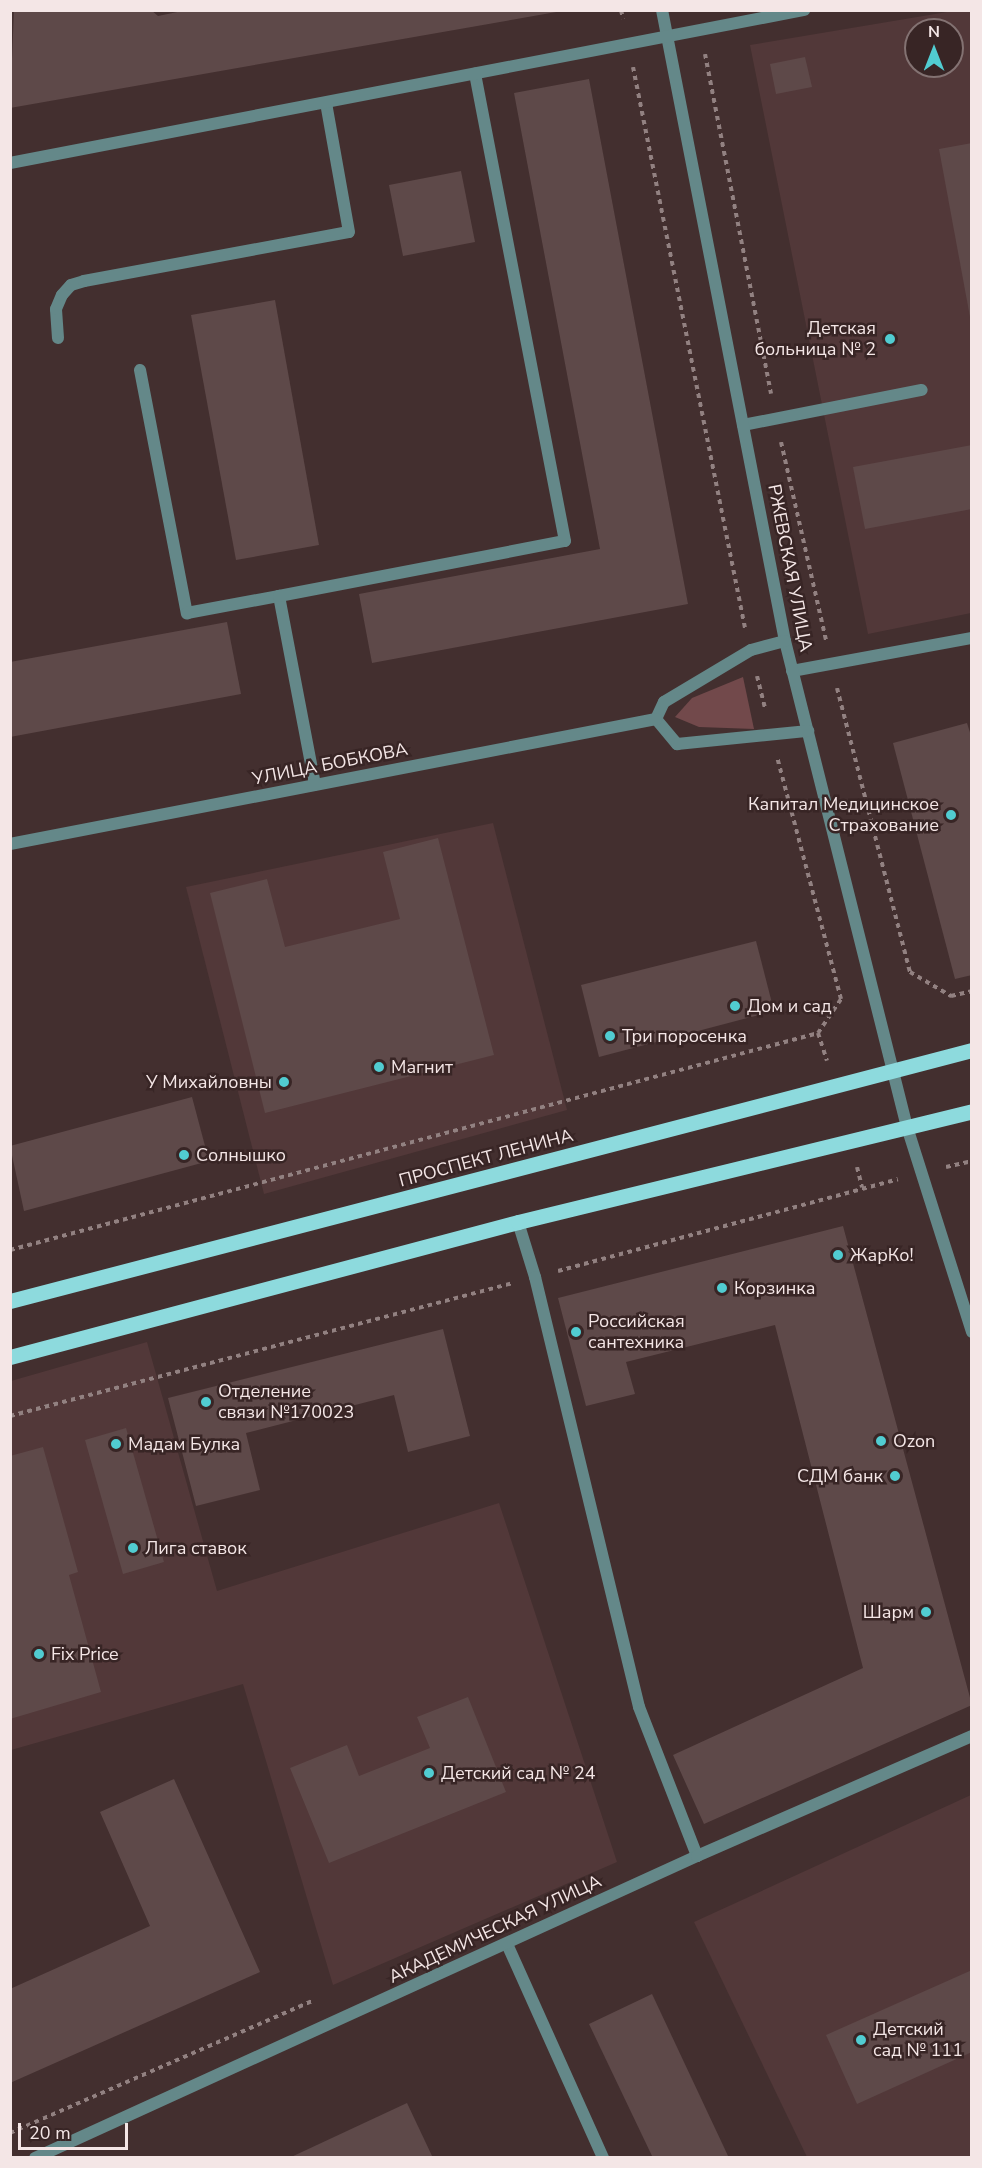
<!DOCTYPE html>
<html>
<head>
<meta charset="utf-8">
<style>
  body { margin:0 }
  #map { position:relative; width:982px; height:2168px; overflow:hidden; background:#432f2f; font-family:"Nunito Sans",sans-serif }
  div>[style] { position:absolute }
  .built>* { inset:0; background:#523839 }
  .green>* { inset:0; background:#72494b }
  .building>* { inset:0; background:#5e4949 }
  .path>* { height:4px; margin-top:-2px; transform-origin:0; background:repeating-linear-gradient(90deg,#928181 0 4.5px,transparent 0 9px) }
  .lane>* { height:12px; margin:-6px; padding:0 6px; transform-origin:6px; border-radius:6px; background:#648889 }
  .street>* { height:12px; margin:-6px; padding:0 6px; transform-origin:6px; border-radius:6px; background:#648889 }
  .primary>* { height:15px; margin:-7.5px; padding:0 7.5px; transform-origin:7.5px; border-radius:7.5px; background:#8ddadd }
  .dots>* { width:16px; height:16px; translate:-50% -50%; box-sizing:border-box; border:3px solid #382525; border-radius:50% }
  span { translate:-50% -50%; white-space:nowrap; text-align:center; line-height:1.15; -webkit-text-stroke:5px #382525; paint-order:stroke }
  .poi-label { font-size:18px; color:#f4e6e6 }
  .right { translate:-100% -50%; text-align:right }
  .left { translate:0 -50%; text-align:left }
  .street-label { font-size:18px; color:#f4e6e6 }
  .frame { position:absolute; inset:0; border:12px solid #f4e6e6; pointer-events:none }
  .north { position:absolute; left:904px; top:18px; width:60px; height:60px; box-sizing:border-box; background:#382525; border:2px solid #837272; border-radius:50%; rotate:0deg; font-size:16px; font-weight:700; line-height:24px; text-align:center; color:#f4e6e6 }
  .north::after { content:''; display:block; margin:auto; width:21px; height:27px; background:#51ccd1; clip-path:polygon(50% 0,100% 100%,50% 72%,0 100%) }
  .scale { position:absolute; left:18px; top:2123px; width:110px; height:27px; box-sizing:border-box; border:3px solid #f4e6e6; border-top:0; padding-left:8px; font-size:18px; line-height:21px; white-space:nowrap; color:#f4e6e6; -webkit-text-stroke:4px #382525; paint-order:stroke }
</style>
</head>
<body>
<div id="map">
  <div class="built">
    <i style="clip-path:polygon(evenodd,953px 11px,971px 11px,971px 613px,868px 634px,750px 45px,953px 11px,916px 30px,952px 30px,952px 66px,916px 66px,916px 30px)"></i>
    <i style="clip-path:polygon(493px 823px,567px 1110px,264px 1194px,186px 887px)"></i>
    <i style="clip-path:polygon(147px 1342px,217px 1591px,499px 1503px,617px 1862px,333px 1985px,243px 1684px,11px 1750px,11px 1381px)"></i>
    <i style="clip-path:polygon(971px 1795px,971px 2157px,807px 2157px,694px 1922px)"></i>
  </div>
  <div class="green">
    <i style="clip-path:polygon(743px 677px,754px 729px,699px 727px,675px 717px,692px 698px)"></i>
  </div>
  <div class="building">
    <i style="clip-path:polygon(14px 10px,151px 10px,158px 16px,187px 10px,562px 11px,10px 108px)"></i>
    <i style="clip-path:polygon(805px 57px,812px 87px,776px 94px,770px 64px)"></i>
    <i style="clip-path:polygon(589px 79px,688px 604px,372px 663px,359px 594px,600px 549px,514px 93px)"></i>
    <i style="clip-path:polygon(972px 143px,972px 317px,970px 317px,939px 149px)"></i>
    <i style="clip-path:polygon(461px 171px,475px 242px,403px 256px,389px 185px)"></i>
    <i style="clip-path:polygon(275px 300px,319px 545px,236px 560px,191px 315px)"></i>
    <i style="clip-path:polygon(972px 445px,972px 509px,865px 529px,853px 467px)"></i>
    <i style="clip-path:polygon(227px 622px,241px 694px,10px 737px,10px 662px)"></i>
    <i style="clip-path:polygon(967px 723px,972px 739px,972px 975px,955px 979px,893px 743px)"></i>
    <i style="clip-path:polygon(438px 838px,494px 1055px,265px 1113px,210px 893px,267px 879px,285px 947px,400px 919px,383px 852px)"></i>
    <i style="clip-path:polygon(756px 941px,774px 1011px,599px 1057px,581px 985px)"></i>
    <i style="clip-path:polygon(192px 1097px,209px 1161px,24px 1211px,10px 1146px)"></i>
    <i style="clip-path:polygon(843px 1226px,972px 1705px,704px 1824px,673px 1755px,863px 1668px,775px 1325px,626px 1362px,635px 1394px,586px 1406px,558px 1298px)"></i>
    <i style="clip-path:polygon(443px 1329px,470px 1436px,408px 1452px,394px 1395px,246px 1433px,260px 1490px,196px 1506px,168px 1398px)"></i>
    <i style="clip-path:polygon(126px 1428px,164px 1562px,123px 1574px,85px 1440px)"></i>
    <i style="clip-path:polygon(43px 1447px,78px 1572px,69px 1575px,101px 1692px,10px 1719px,10px 1456px)"></i>
    <i style="clip-path:polygon(468px 1697px,506px 1792px,329px 1863px,290px 1768px,347px 1745px,359px 1776px,430px 1748px,417px 1717px)"></i>
    <i style="clip-path:polygon(174px 1779px,260px 1972px,10px 2083px,10px 1989px,150px 1926px,100px 1812px)"></i>
    <i style="clip-path:polygon(972px 1970px,972px 2052px,857px 2104px,826px 2035px)"></i>
    <i style="clip-path:polygon(652px 1994px,729px 2158px,653px 2158px,589px 2024px)"></i>
    <i style="clip-path:polygon(407px 2103px,433px 2158px,289px 2158px)"></i>
  </div>
  <div class="path">
    <i style="left:621px;top:10px;width:9px;rotate:77deg"></i>
    <i style="left:705px;top:54px;width:346px;rotate:79deg"></i>
    <i style="left:633px;top:67px;width:572px;rotate:78.71deg"></i>
    <i style="left:781px;top:442px;width:203px;rotate:77.2deg"></i>
    <i style="left:757px;top:676px;width:34px;rotate:76deg"></i>
    <i style="left:837px;top:688px;width:293px;rotate:75.6deg"></i>
    <i style="left:910px;top:972px;width:48px;rotate:30.3deg"></i>
    <i style="left:951px;top:996px;width:22px;rotate:-13deg"></i>
    <i style="left:818px;top:1033px;width:29px;rotate:72deg"></i>
    <i style="left:857px;top:1167px;width:21px;rotate:76deg"></i>
    <i style="left:946px;top:1167px;width:27px;rotate:-13deg"></i>
    <i style="left:10px;top:1250px;width:837px;rotate:-15.03deg"></i>
    <i style="left:818px;top:1033px;width:41px;rotate:-55.9deg"></i>
    <i style="left:841px;top:999px;width:250px;rotate:-104.8deg"></i>
    <i style="left:558px;top:1271px;width:352px;rotate:-15.1deg"></i>
    <i style="left:10px;top:1416px;width:520px;rotate:-14.81deg"></i>
    <i style="left:10px;top:2133px;width:330px;rotate:-23.6deg"></i>
  </div>
  <div class="lane">
    <i style="left:58px;top:338px;width:29px;rotate:-94deg"></i>
    <i style="left:56px;top:309px;width:15px;rotate:-67deg"></i>
    <i style="left:62px;top:295px;width:13px;rotate:-48deg"></i>
    <i style="left:71px;top:285px;width:14px;rotate:-17deg"></i>
    <i style="left:84px;top:281px;width:269px;rotate:-10.5deg"></i>
    <i style="left:349px;top:232px;width:131px;rotate:-100.1deg"></i>
    <i style="left:140px;top:370px;width:248px;rotate:79.1deg"></i>
    <i style="left:187px;top:613px;width:94px;rotate:-10.5deg"></i>
    <i style="left:279px;top:596px;width:192px;rotate:79.2deg"></i>
    <i style="left:743px;top:425px;width:182px;rotate:-11.1deg"></i>
    <i style="left:279px;top:596px;width:291px;rotate:-10.9deg"></i>
    <i style="left:565px;top:541px;width:476px;rotate:-100.9deg"></i>
    <i style="left:792px;top:671px;width:183px;rotate:-10.4deg"></i>
    <i style="left:518px;top:1222px;width:58px;rotate:72.8deg"></i>
    <i style="left:535px;top:1277px;width:442px;rotate:76.4deg"></i>
    <i style="left:639px;top:1707px;width:160px;rotate:68.7deg"></i>
    <i style="left:507px;top:1944px;width:235px;rotate:65.8deg"></i>
  </div>
  <div class="street">
    <i style="left:662px;top:10px;width:643px;rotate:78.97deg"></i>
    <i style="left:785px;top:641px;width:501px;rotate:75.91deg"></i>
    <i style="left:907px;top:1127px;width:215px;rotate:72.4deg"></i>
    <i style="left:10px;top:163px;width:809px;rotate:-10.91deg"></i>
    <i style="left:656px;top:719px;width:33px;rotate:50deg"></i>
    <i style="left:677px;top:744px;width:132px;rotate:-5.7deg"></i>
    <i style="left:656px;top:719px;width:19px;rotate:-65deg"></i>
    <i style="left:664px;top:702px;width:101px;rotate:-30.9deg"></i>
    <i style="left:751px;top:650px;width:35px;rotate:-15deg"></i>
    <i style="left:10px;top:844px;width:658px;rotate:-10.95deg"></i>
    <i style="left:35px;top:2158px;width:728px;rotate:-24.52deg"></i>
    <i style="left:697px;top:1856px;width:300px;rotate:-23.6deg"></i>
  </div>
  <div class="primary">
    <i style="left:10px;top:1301px;width:994px;rotate:-14.62deg"></i>
    <i style="left:10px;top:1357px;width:526px;rotate:-14.88deg"></i>
    <i style="left:518px;top:1222px;width:467px;rotate:-13.7deg"></i>
  </div>
  <div class="dots">
    <i style="left:890px;top:339px;background:#51ccd1"></i>
    <i style="left:951px;top:815px;background:#51ccd1"></i>
    <i style="left:735px;top:1006px;background:#51ccd1"></i>
    <i style="left:610px;top:1036px;background:#51ccd1"></i>
    <i style="left:379px;top:1067px;background:#51ccd1"></i>
    <i style="left:284px;top:1082px;background:#51ccd1"></i>
    <i style="left:184px;top:1155px;background:#51ccd1"></i>
    <i style="left:838px;top:1255px;background:#51ccd1"></i>
    <i style="left:722px;top:1288px;background:#51ccd1"></i>
    <i style="left:576px;top:1332px;background:#51ccd1"></i>
    <i style="left:206px;top:1402px;background:#51ccd1"></i>
    <i style="left:881px;top:1441px;background:#51ccd1"></i>
    <i style="left:116px;top:1444px;background:#51ccd1"></i>
    <i style="left:895px;top:1476px;background:#51ccd1"></i>
    <i style="left:133px;top:1548px;background:#51ccd1"></i>
    <i style="left:926px;top:1612px;background:#51ccd1"></i>
    <i style="left:39px;top:1654px;background:#51ccd1"></i>
    <i style="left:429px;top:1773px;background:#51ccd1"></i>
    <i style="left:861px;top:2040px;background:#51ccd1"></i>
  </div>
  <div class="poi-label">
    <span class="right" style="left:876px;top:339px">Детская<br>больница № 2</span>
    <span class="right" style="left:939px;top:815px">Капитал Медицинское<br>Страхование</span>
    <span class="left" style="left:747px;top:1006px">Дом и сад</span>
    <span class="left" style="left:622px;top:1036px">Три поросенка</span>
    <span class="left" style="left:391px;top:1067px">Магнит</span>
    <span class="right" style="left:272px;top:1082px">У Михайловны</span>
    <span class="left" style="left:196px;top:1155px">Солнышко</span>
    <span class="left" style="left:850px;top:1255px">ЖарКо!</span>
    <span class="left" style="left:734px;top:1288px">Корзинка</span>
    <span class="left" style="left:588px;top:1332px">Российская<br>сантехника</span>
    <span class="left" style="left:218px;top:1402px">Отделение<br>связи №170023</span>
    <span class="left" style="left:893px;top:1441px">Ozon</span>
    <span class="left" style="left:128px;top:1444px">Мадам Булка</span>
    <span class="right" style="left:883px;top:1476px">СДМ банк</span>
    <span class="left" style="left:145px;top:1548px">Лига ставок</span>
    <span class="right" style="left:914px;top:1612px">Шарм</span>
    <span class="left" style="left:51px;top:1654px">Fix Price</span>
    <span class="left" style="left:441px;top:1773px">Детский сад № 24</span>
    <span class="left" style="left:873px;top:2040px">Детский<br>сад № 111</span>
  </div>
  <div class="street-label">
    <span style="left:790px;top:568px;rotate:79deg">РЖЕВСКАЯ УЛИЦА</span>
    <span style="left:330px;top:764px;rotate:-11deg">УЛИЦА БОБКОВА</span>
    <span style="left:486px;top:1158px;rotate:-15deg">ПРОСПЕКТ ЛЕНИНА</span>
    <span style="left:495px;top:1929px;rotate:-25deg">АКАДЕМИЧЕСКАЯ УЛИЦА</span>
  </div>
  <div class="frame"></div>
  <div class="north">N</div>
  <div class="scale">20 m</div>
</div>
</body>
</html>
